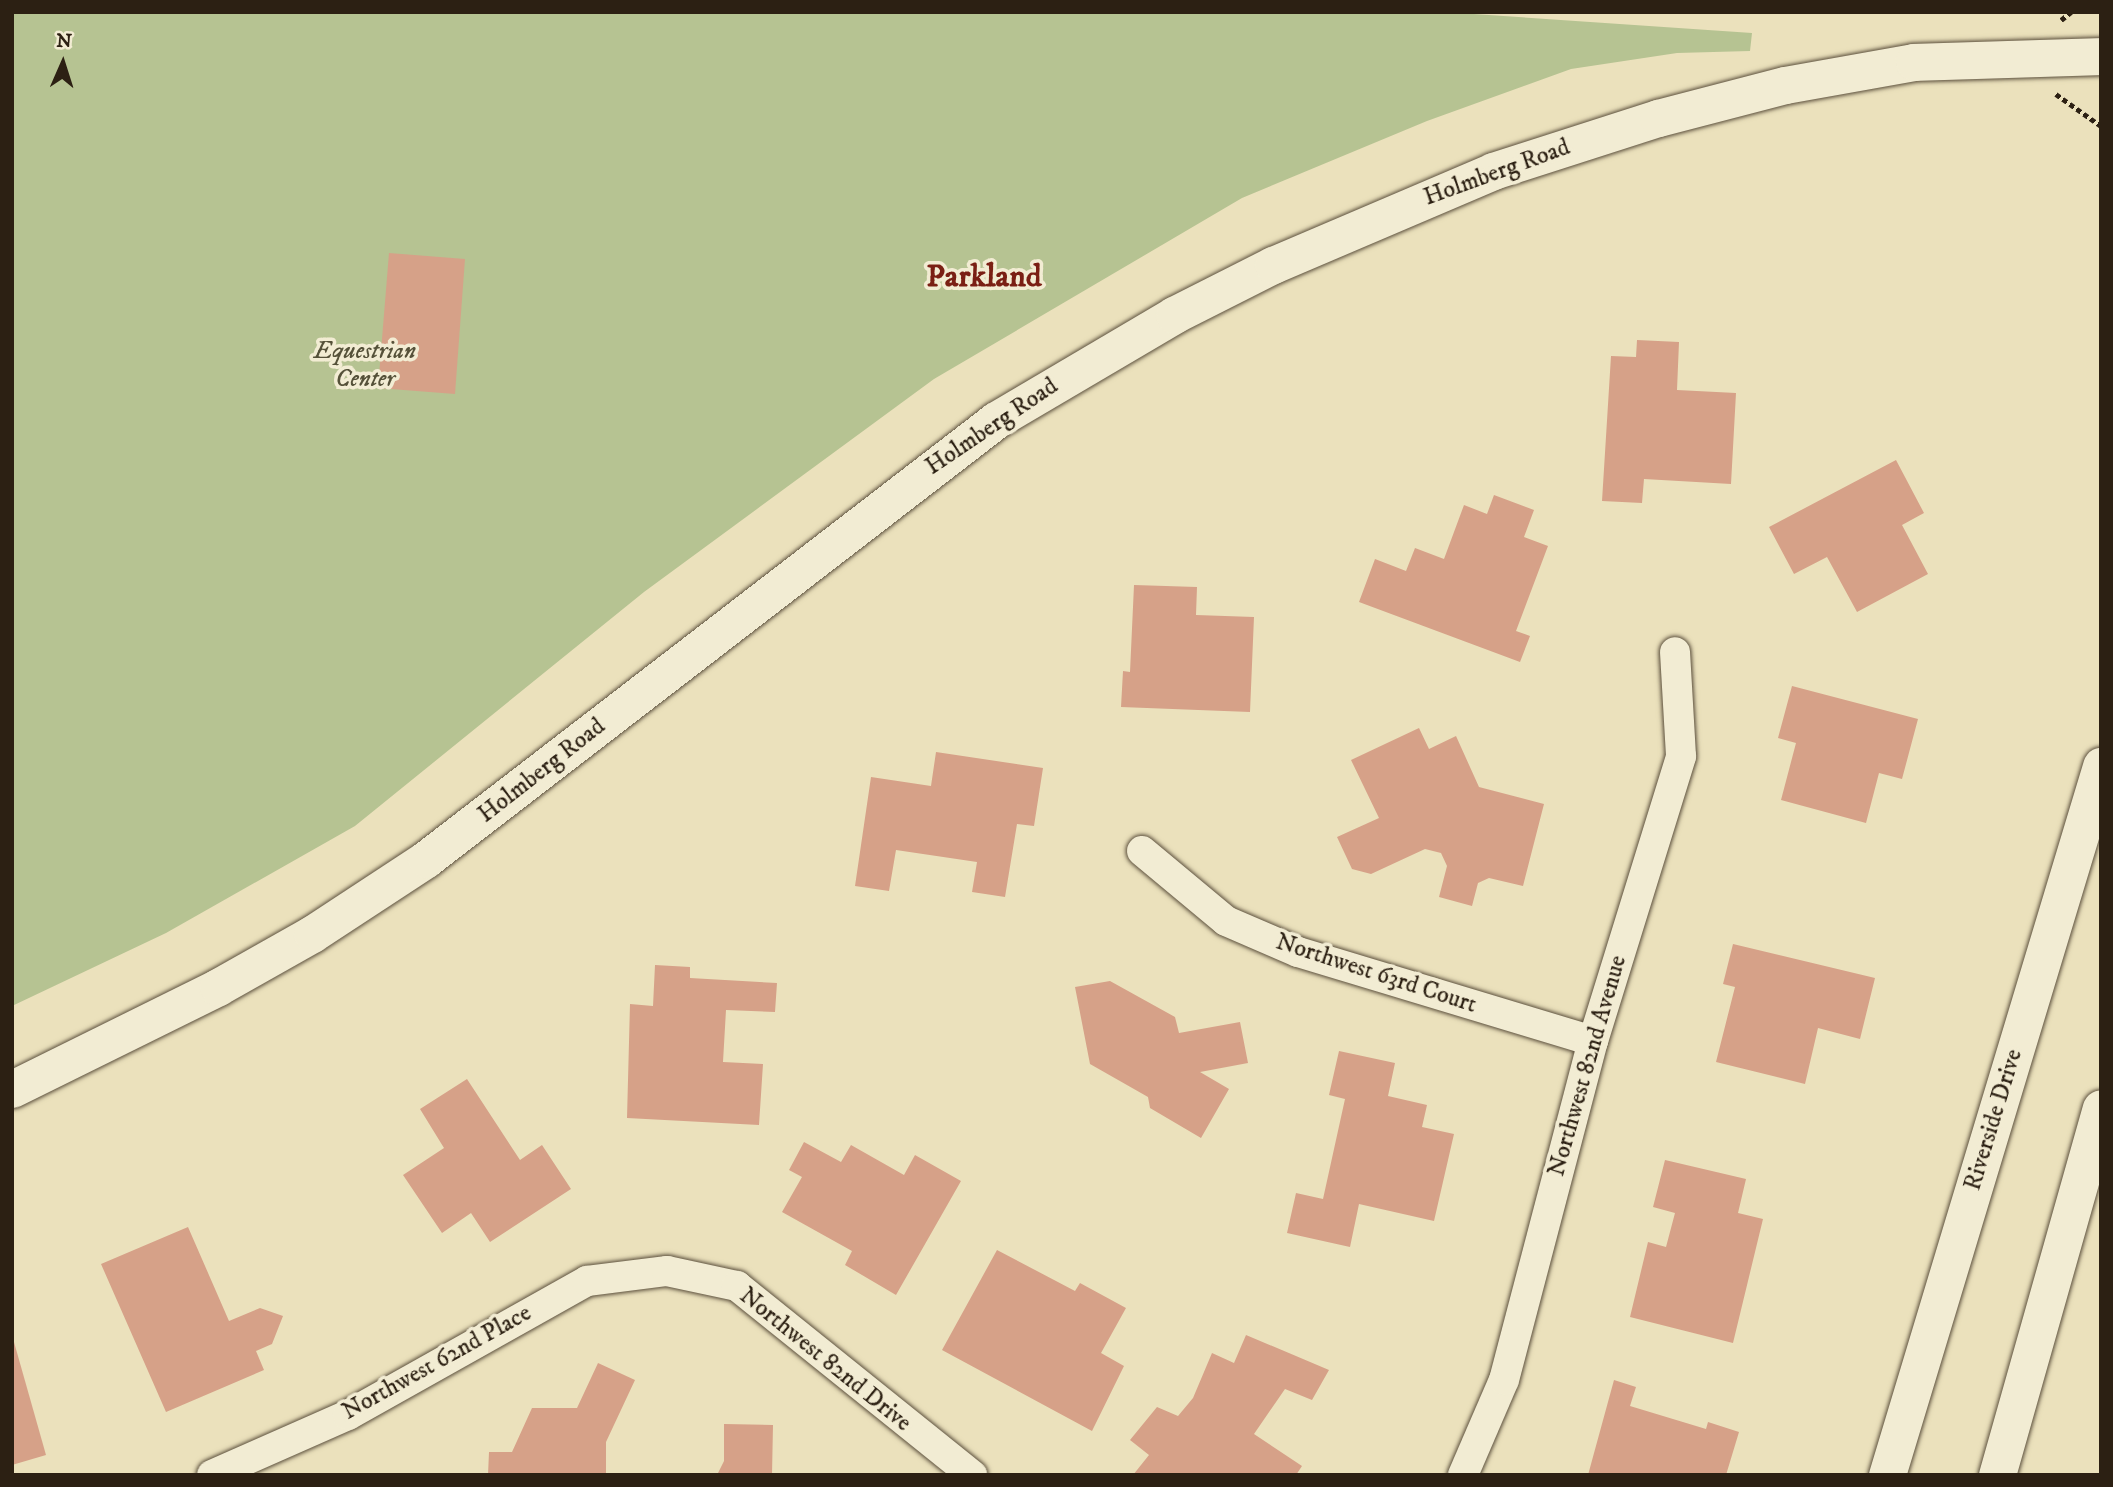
<!DOCTYPE html>
<html>
<head>
<meta charset="utf-8">
<style>
  body { margin:0 }
  #map { position:relative; width:2113px; height:1487px; overflow:hidden; background:#ebe1bc; font-family:"IM FELL DW Pica",serif }
  div>[style] { position:absolute }
  .green>* { inset:0; background:#b6c392 }
  .building>* { inset:0; background:#d6a188 }
  .path>* { height:4.5px; margin-top:-2.25px; transform-origin:0; background:repeating-linear-gradient(90deg,#2c2013 0 5px,transparent 0 8.5px) }
  .roads { filter:drop-shadow(0 0 2px #5c503d) drop-shadow(0 0 2px #5c503d) }
  .minor>* { height:30px; margin:-15px; padding:0 15px; transform-origin:15px; border-radius:15px; background:#f2ecd3 }
  .tertiary>* { height:37px; margin:-18.5px; padding:0 18.5px; transform-origin:18.5px; border-radius:18.5px; background:#f2ecd3 }
  span { translate:-50% -50%; white-space:nowrap; text-align:center; line-height:1.15; -webkit-text-stroke:7px #f2ecd3; paint-order:stroke }
  .street-label { font-size:24px; color:#2c2013 }
  .park-label { font-size:24px; color:#555139; font-style:italic }
  .district-label { font-size:32px; color:#7a1f14; font-weight:700 }
  .frame { position:absolute; inset:0; border:14px solid #2c2013; pointer-events:none }
  .north { position:absolute; left:28px; top:28px; width:70px; height:70px; -webkit-text-stroke:5px #f2ecd3; paint-order:stroke; rotate:3deg; font-size:19px; font-weight:700; line-height:28px; text-align:center; color:#2c2013 }
  .north::after { content:''; display:block; margin:auto; width:24px; height:32px; background:#2c2013; clip-path:polygon(50% 0,100% 100%,50% 72%,0 100%) }
</style>
</head>
<body>
<div id="map">
  <div class="green">
    <i style="clip-path:polygon(12px 12px,1444px 12px,1752px 33px,1750px 51px,1677px 53px,1571px 69px,1427px 121px,1242px 198px,934px 379px,644px 592px,355px 826px,166px 933px,12px 1006px)"></i>
  </div>
  <div class="building">
    <i style="clip-path:polygon(389px 253px,465px 259px,455px 394px,378px 388px)"></i>
    <i style="clip-path:polygon(1637px 340px,1679px 342px,1677px 390px,1736px 393px,1731px 484px,1644px 479px,1642px 503px,1602px 501px,1611px 356px,1636px 357px)"></i>
    <i style="clip-path:polygon(1896px 460px,1924px 513px,1902px 525px,1928px 574px,1857px 612px,1827px 557px,1794px 574px,1769px 527px)"></i>
    <i style="clip-path:polygon(1494px 495px,1534px 510px,1524px 537px,1548px 546px,1516px 631px,1530px 636px,1520px 662px,1359px 602px,1375px 559px,1406px 571px,1415px 548px,1444px 559px,1464px 505px,1487px 514px)"></i>
    <i style="clip-path:polygon(1134px 585px,1197px 587px,1196px 615px,1254px 617px,1250px 712px,1121px 707px,1123px 671px,1130px 672px)"></i>
    <i style="clip-path:polygon(1792px 686px,1918px 719px,1902px 779px,1879px 773px,1866px 823px,1781px 800px,1796px 743px,1778px 738px)"></i>
    <i style="clip-path:polygon(1419px 728px,1429px 749px,1456px 736px,1479px 787px,1544px 804px,1523px 886px,1489px 878px,1478px 883px,1472px 906px,1439px 897px,1447px 866px,1441px 853px,1425px 849px,1371px 874px,1352px 869px,1337px 837px,1379px 818px,1351px 760px)"></i>
    <i style="clip-path:polygon(936px 752px,1043px 768px,1034px 826px,1017px 824px,1005px 897px,972px 892px,977px 862px,896px 850px,889px 891px,855px 886px,871px 777px,931px 786px)"></i>
    <i style="clip-path:polygon(1733px 944px,1875px 978px,1860px 1039px,1818px 1028px,1805px 1084px,1716px 1062px,1735px 987px,1723px 984px)"></i>
    <i style="clip-path:polygon(655px 965px,690px 967px,690px 978px,777px 983px,775px 1012px,726px 1010px,723px 1062px,763px 1064px,759px 1125px,627px 1118px,630px 1004px,653px 1006px)"></i>
    <i style="clip-path:polygon(1110px 981px,1175px 1017px,1179px 1033px,1240px 1022px,1248px 1063px,1200px 1072px,1229px 1089px,1201px 1138px,1150px 1108px,1148px 1097px,1090px 1064px,1075px 987px)"></i>
    <i style="clip-path:polygon(1339px 1051px,1395px 1063px,1388px 1096px,1427px 1105px,1422px 1127px,1454px 1134px,1434px 1221px,1359px 1204px,1350px 1247px,1287px 1233px,1296px 1193px,1323px 1199px,1345px 1099px,1329px 1095px)"></i>
    <i style="clip-path:polygon(467px 1079px,520px 1160px,542px 1145px,571px 1189px,490px 1242px,471px 1213px,442px 1233px,403px 1175px,444px 1148px,420px 1109px)"></i>
    <i style="clip-path:polygon(804px 1142px,841px 1162px,851px 1145px,904px 1175px,915px 1155px,961px 1181px,896px 1295px,845px 1265px,852px 1251px,782px 1212px,802px 1177px,789px 1170px)"></i>
    <i style="clip-path:polygon(1665px 1160px,1746px 1179px,1738px 1213px,1763px 1219px,1733px 1343px,1630px 1317px,1648px 1242px,1666px 1247px,1675px 1213px,1653px 1207px)"></i>
    <i style="clip-path:polygon(188px 1227px,229px 1321px,260px 1308px,283px 1316px,272px 1344px,256px 1351px,264px 1370px,166px 1412px,101px 1264px)"></i>
    <i style="clip-path:polygon(997px 1250px,1075px 1291px,1080px 1283px,1126px 1308px,1101px 1353px,1124px 1366px,1092px 1431px,942px 1350px)"></i>
    <i style="clip-path:polygon(12px 1335px,46px 1455px,12px 1465px)"></i>
    <i style="clip-path:polygon(1246px 1335px,1329px 1370px,1312px 1400px,1285px 1389px,1254px 1434px,1302px 1466px,1296px 1475px,1133px 1475px,1149px 1455px,1130px 1440px,1157px 1407px,1178px 1416px,1193px 1398px,1212px 1353px,1234px 1363px)"></i>
    <i style="clip-path:polygon(598px 1363px,635px 1380px,606px 1442px,606px 1475px,488px 1475px,489px 1452px,512px 1452px,532px 1408px,577px 1408px)"></i>
    <i style="clip-path:polygon(1614px 1380px,1636px 1387px,1630px 1406px,1706px 1429px,1708px 1422px,1739px 1432px,1726px 1475px,1588px 1475px)"></i>
    <i style="clip-path:polygon(724px 1424px,773px 1425px,772px 1475px,717px 1475px,724px 1461px)"></i>
  </div>
  <div class="path">
    <i style="left:2061px;top:20px;width:13px;rotate:-39deg"></i>
    <i style="left:2056px;top:94px;width:55px;rotate:35.4deg"></i>
  </div>
  <div class="roads">
    <div class="minor">
      <i style="left:1142px;top:851px;width:109px;rotate:39.8deg"></i>
      <i style="left:1226px;top:921px;width:78px;rotate:23.3deg"></i>
      <i style="left:1298px;top:952px;width:308px;rotate:16.8deg"></i>
      <i style="left:212px;top:1475px;width:149px;rotate:-23.8deg"></i>
      <i style="left:348px;top:1415px;width:274px;rotate:-29.3deg"></i>
      <i style="left:587px;top:1281px;width:81px;rotate:-7.1deg"></i>
      <i style="left:667px;top:1271px;width:72px;rotate:12.1deg"></i>
      <i style="left:737px;top:1286px;width:302px;rotate:38.8deg"></i>
      <i style="left:1463px;top:1475px;width:103px;rotate:-66.7deg"></i>
      <i style="left:1504px;top:1380px;width:350px;rotate:-75.3deg"></i>
      <i style="left:1593px;top:1041px;width:298px;rotate:-72.8deg"></i>
      <i style="left:1681px;top:756px;width:104px;rotate:-93.3deg"></i>
    </div>
    <div class="tertiary">
      <i style="left:12px;top:1089px;width:230px;rotate:-26.3deg"></i>
      <i style="left:218px;top:987px;width:108px;rotate:-29.4deg"></i>
      <i style="left:312px;top:934px;width:136px;rotate:-33.3deg"></i>
      <i style="left:426px;top:859px;width:719px;rotate:-37.6deg"></i>
      <i style="left:996px;top:420px;width:207px;rotate:-30.5deg"></i>
      <i style="left:1174px;top:315px;width:111px;rotate:-26.8deg"></i>
      <i style="left:1273px;top:265px;width:239px;rotate:-23.1deg"></i>
      <i style="left:1493px;top:171px;width:173px;rotate:-17.8deg"></i>
      <i style="left:1658px;top:118px;width:131px;rotate:-14.6deg"></i>
      <i style="left:1785px;top:85px;width:131px;rotate:-10.1deg"></i>
      <i style="left:1914px;top:62px;width:187px;rotate:-1.8deg"></i>
      <i style="left:1887px;top:1475px;width:741px;rotate:-73.2deg"></i>
      <i style="left:1997px;top:1475px;width:381px;rotate:-74.2deg"></i>
    </div>
  </div>
  <div class="street-label">
    <span style="left:1497px;top:173px;rotate:-20deg">Holmberg Road</span>
    <span style="left:992px;top:427px;rotate:-34deg">Holmberg Road</span>
    <span style="left:542px;top:771px;rotate:-38deg">Holmberg Road</span>
    <span style="left:1376px;top:974px;rotate:18deg">Northwest 63rd Court</span>
    <span style="left:1588px;top:1066px;rotate:-74deg">Northwest 82nd Avenue</span>
    <span style="left:1994px;top:1120px;rotate:-73deg">Riverside Drive</span>
    <span style="left:825px;top:1360px;rotate:39deg">Northwest 82nd Drive</span>
    <span style="left:437px;top:1363px;rotate:-29deg">Northwest 62nd Place</span>
  </div>
  <div class="park-label">
    <span style="left:365px;top:366px">Equestrian<br>Center</span>
  </div>
  <div class="district-label">
    <span style="left:984px;top:277px">Parkland</span>
  </div>
  <div class="frame"></div>
  <div class="north">N</div>
</div>
</body>
</html>
